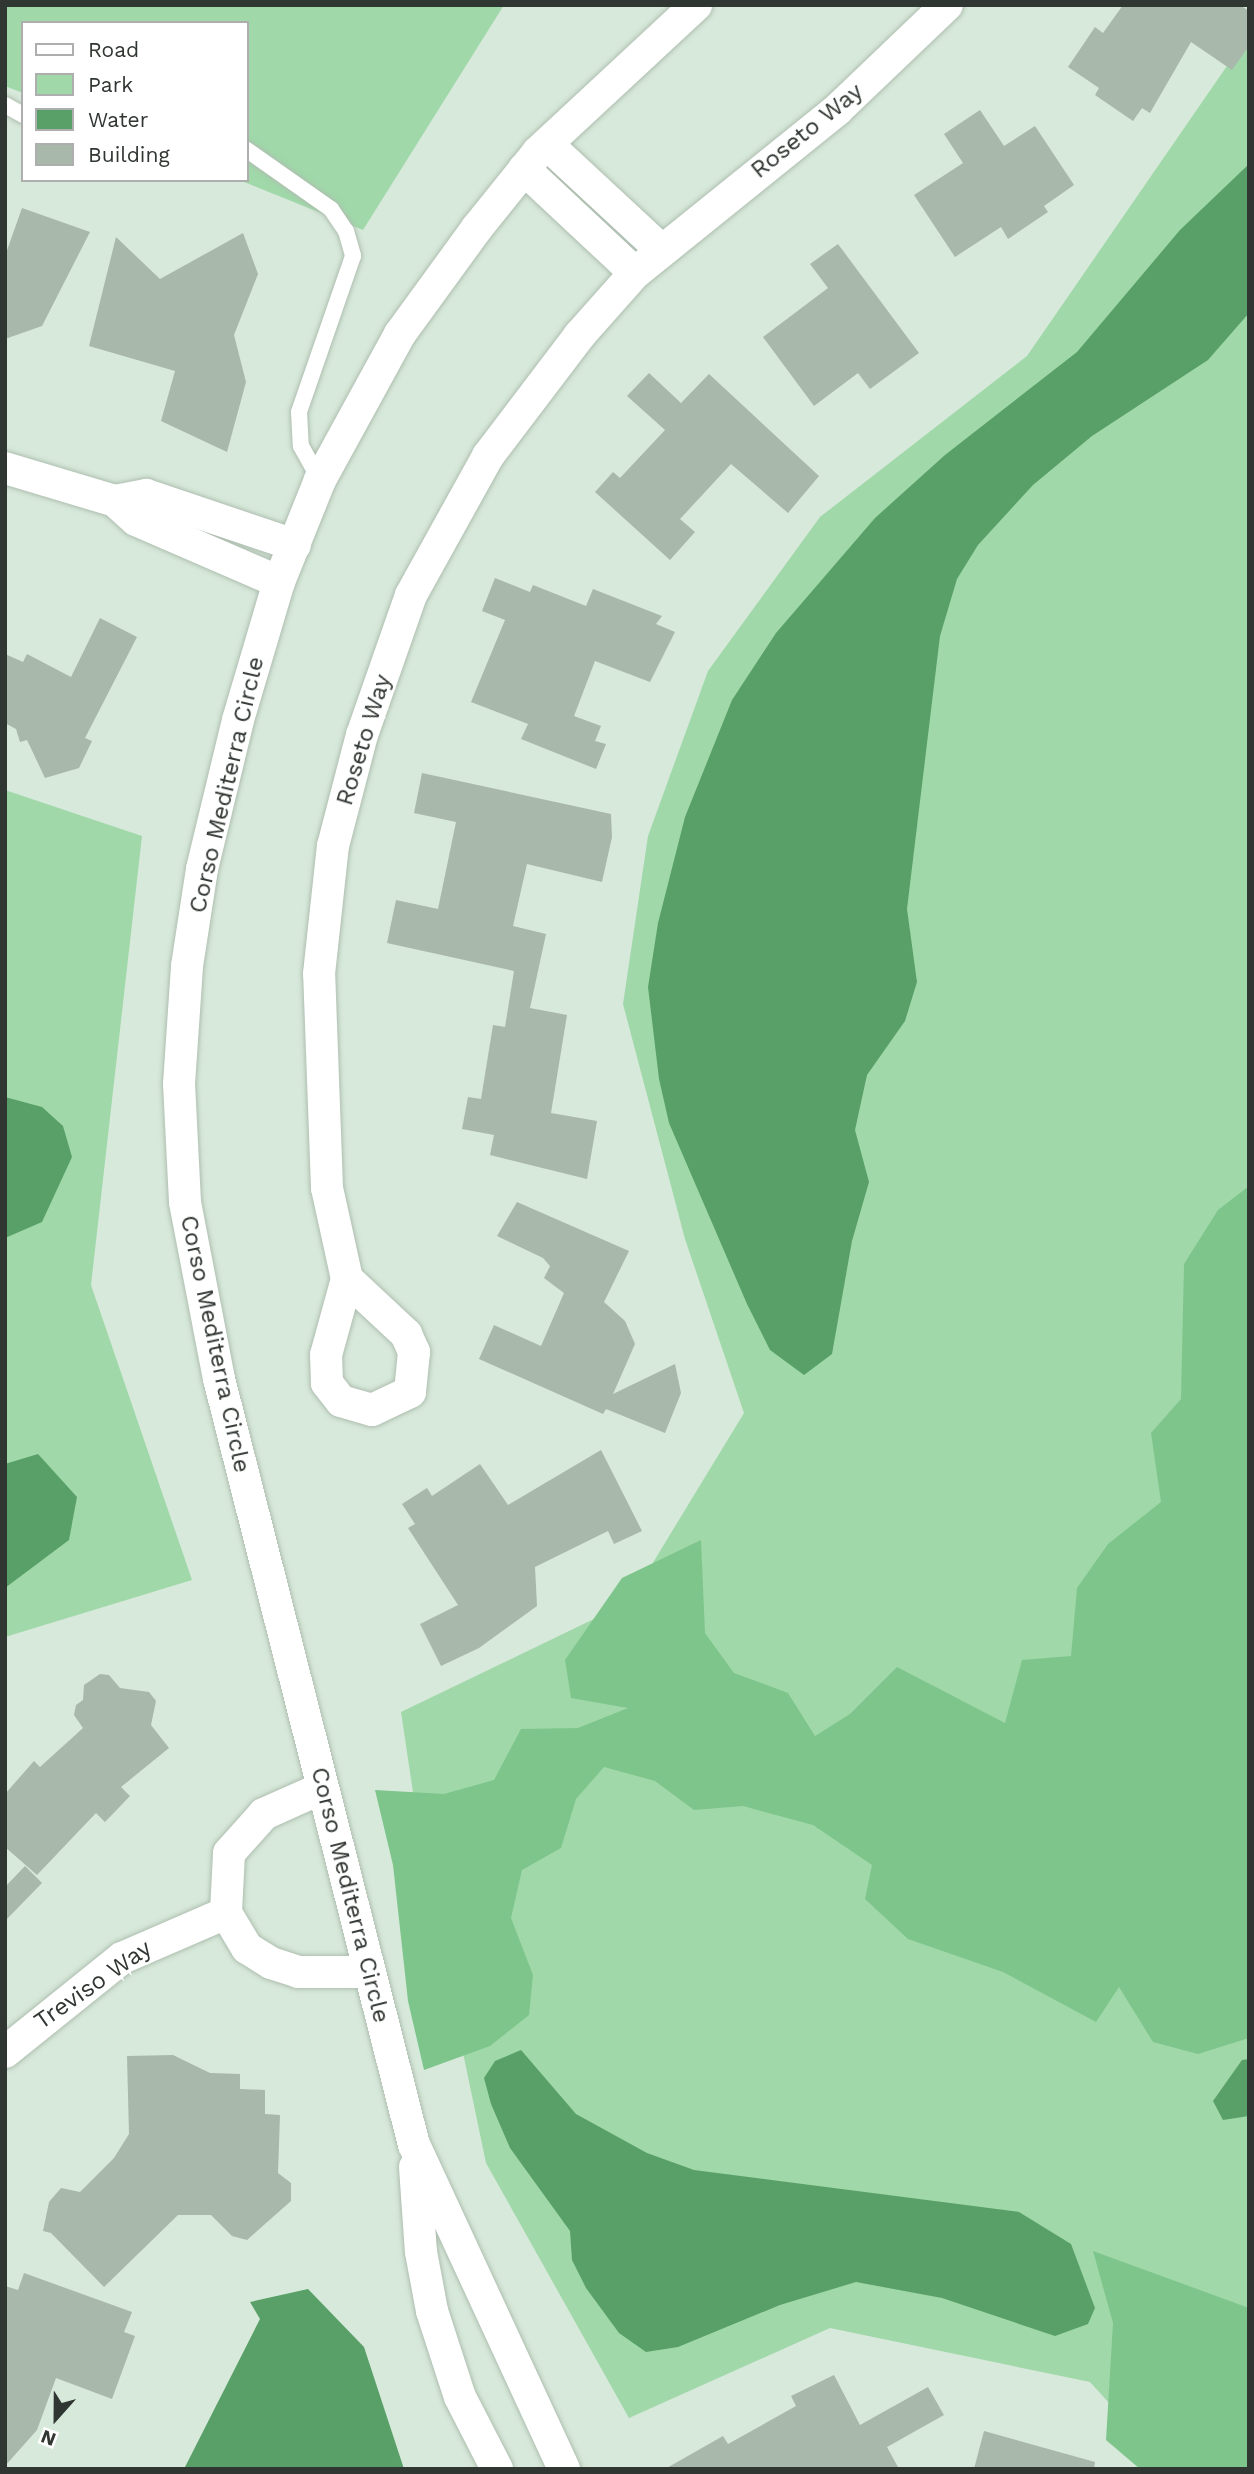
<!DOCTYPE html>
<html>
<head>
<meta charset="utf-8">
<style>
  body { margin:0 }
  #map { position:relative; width:1254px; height:2474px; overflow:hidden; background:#d7e9da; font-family:"Work Sans",sans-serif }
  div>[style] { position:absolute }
  .green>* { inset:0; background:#a0d8a9 }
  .forest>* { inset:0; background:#7ec58b }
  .water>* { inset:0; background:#59a068 }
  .building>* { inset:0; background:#a8b8aa }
  .roads { filter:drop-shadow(0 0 2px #aebeb0) drop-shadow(0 0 2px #aebeb0) }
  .service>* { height:16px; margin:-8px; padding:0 8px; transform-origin:8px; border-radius:8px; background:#fff }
  .minor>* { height:32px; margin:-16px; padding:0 16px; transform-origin:16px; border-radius:16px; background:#fff }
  span { translate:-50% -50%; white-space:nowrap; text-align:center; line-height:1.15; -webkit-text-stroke:5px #fff; paint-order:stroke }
  .street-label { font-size:24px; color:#303631 }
  .frame { position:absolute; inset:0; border:7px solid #303631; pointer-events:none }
  .legend { position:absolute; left:21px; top:21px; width:228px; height:161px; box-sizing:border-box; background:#fff; border:2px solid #acafad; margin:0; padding:9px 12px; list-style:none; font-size:21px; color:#303631 }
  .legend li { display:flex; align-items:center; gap:14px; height:35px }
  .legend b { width:35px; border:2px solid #acafad }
  .north { position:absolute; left:21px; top:2383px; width:70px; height:70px; -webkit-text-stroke:5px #fff; paint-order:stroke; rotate:201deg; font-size:19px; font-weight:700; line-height:28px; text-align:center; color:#303631 }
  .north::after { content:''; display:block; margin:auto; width:24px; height:32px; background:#303631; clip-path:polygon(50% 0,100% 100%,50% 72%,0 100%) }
</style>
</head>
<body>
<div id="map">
  <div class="green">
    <i style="clip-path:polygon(5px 5px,504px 5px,363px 230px,239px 180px,247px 180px,247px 23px,23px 23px,23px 93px,5px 86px)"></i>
    <i style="clip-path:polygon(1249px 34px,1249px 2469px,1169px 2469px,1090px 2382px,830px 2328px,629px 2418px,486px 2163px,424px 1866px,401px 1712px,629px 1602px,744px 1413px,685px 1239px,623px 1004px,648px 836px,708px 671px,820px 517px,1027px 356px)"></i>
    <i style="clip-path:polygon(5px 790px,142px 836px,91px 1285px,192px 1580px,5px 1637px)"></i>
  </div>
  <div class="forest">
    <i style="clip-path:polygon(1249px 1186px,1249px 2038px,1198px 2054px,1153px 2042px,1119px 1987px,1096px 2022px,1003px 1972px,908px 1939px,865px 1899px,872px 1865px,813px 1825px,743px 1806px,694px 1810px,655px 1781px,604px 1767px,576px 1799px,561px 1848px,522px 1870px,511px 1918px,533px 1975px,529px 2015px,490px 2046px,424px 2070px,408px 2001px,393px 1865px,375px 1790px,444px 1794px,494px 1780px,521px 1729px,578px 1728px,628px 1708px,571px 1698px,565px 1660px,622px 1578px,701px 1540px,705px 1633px,734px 1673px,788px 1693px,815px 1736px,850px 1714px,897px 1667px,1005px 1723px,1022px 1660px,1071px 1656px,1077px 1588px,1108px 1544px,1161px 1502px,1151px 1433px,1181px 1399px,1184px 1264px,1218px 1210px)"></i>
    <i style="clip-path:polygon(1093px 2251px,1249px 2308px,1249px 2469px,1140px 2469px,1106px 2440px,1113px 2323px)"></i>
  </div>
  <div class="water">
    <i style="clip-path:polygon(1249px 164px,1249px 313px,1208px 360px,1092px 436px,1033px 485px,978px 545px,957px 579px,940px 636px,907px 909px,917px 982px,905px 1021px,867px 1075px,855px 1130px,869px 1182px,852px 1241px,832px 1354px,804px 1375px,770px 1350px,747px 1304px,669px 1123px,659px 1079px,648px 987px,658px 923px,685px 817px,732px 700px,776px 633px,875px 518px,945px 455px,1077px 352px,1180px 230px)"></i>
    <i style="clip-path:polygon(5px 1097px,42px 1107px,63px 1126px,72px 1157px,42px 1222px,5px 1238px)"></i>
    <i style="clip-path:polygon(38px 1454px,77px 1497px,69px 1540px,5px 1588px,5px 1464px)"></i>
    <i style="clip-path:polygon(521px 2050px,576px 2114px,647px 2153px,694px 2170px,1019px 2212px,1071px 2244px,1095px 2308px,1088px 2324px,1055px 2336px,942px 2298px,856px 2282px,780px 2305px,678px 2347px,646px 2352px,619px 2333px,586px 2288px,572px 2260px,570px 2231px,510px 2148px,491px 2104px,484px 2078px,495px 2061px)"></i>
    <i style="clip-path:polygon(1249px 2059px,1249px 2116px,1223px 2120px,1213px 2101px,1242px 2060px)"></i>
    <i style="clip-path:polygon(308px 2289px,364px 2347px,404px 2469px,184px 2469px,260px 2319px,250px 2302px)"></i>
  </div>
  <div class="building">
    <i style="clip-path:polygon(1123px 5px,1240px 5px,1249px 11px,1249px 46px,1232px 70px,1191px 42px,1150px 113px,1142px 108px,1133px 121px,1095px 95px,1099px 88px,1068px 67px,1095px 27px,1103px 33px)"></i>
    <i style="clip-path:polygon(980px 110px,1004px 146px,1035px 126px,1074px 185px,1044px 206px,1048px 212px,1008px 239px,1001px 227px,955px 257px,914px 195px,963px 163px,944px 134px)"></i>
    <i style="clip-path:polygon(22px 208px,90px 232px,42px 326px,5px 339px,5px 256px)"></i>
    <i style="clip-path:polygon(243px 233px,258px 274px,234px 335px,246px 382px,227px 452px,161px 421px,175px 371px,89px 346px,116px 237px,160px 279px)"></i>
    <i style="clip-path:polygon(838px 244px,919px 353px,870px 389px,858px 373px,814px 406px,763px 337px,828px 288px,810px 264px)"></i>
    <i style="clip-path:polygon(649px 373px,681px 403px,709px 374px,819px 476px,788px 513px,731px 464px,680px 519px,695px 532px,670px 560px,595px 492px,613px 472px,620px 478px,665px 430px,627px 396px)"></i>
    <i style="clip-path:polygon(495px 578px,530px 592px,533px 585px,586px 606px,593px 589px,662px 616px,656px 624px,675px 632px,650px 682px,595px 661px,574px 716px,601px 726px,595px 741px,606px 744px,596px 769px,521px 739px,528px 724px,471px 702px,505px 620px,482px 611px)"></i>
    <i style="clip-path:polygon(100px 618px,137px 637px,85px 738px,92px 741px,79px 768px,45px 778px,27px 740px,20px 742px,16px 729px,5px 723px,5px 654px,23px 662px,27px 654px,71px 677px)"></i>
    <i style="clip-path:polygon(422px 773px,611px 814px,612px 837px,602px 882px,527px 864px,513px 926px,546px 934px,530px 1008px,567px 1015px,551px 1113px,597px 1121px,587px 1179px,490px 1155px,494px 1135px,462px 1129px,468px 1097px,481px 1099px,493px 1025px,505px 1027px,514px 971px,387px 943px,396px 900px,438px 909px,456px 822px,414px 813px)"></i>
    <i style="clip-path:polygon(517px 1202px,629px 1251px,604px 1302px,625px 1321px,635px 1344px,613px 1394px,675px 1364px,681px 1393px,665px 1433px,606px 1409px,603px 1414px,479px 1359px,494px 1325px,541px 1346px,564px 1293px,544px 1278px,550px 1266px,543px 1258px,497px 1236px)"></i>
    <i style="clip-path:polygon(601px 1450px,642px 1531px,614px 1544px,608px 1531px,535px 1567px,537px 1606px,479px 1648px,441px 1666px,420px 1624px,458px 1605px,408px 1528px,415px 1524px,402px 1504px,427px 1488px,432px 1496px,480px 1464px,508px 1505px)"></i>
    <i style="clip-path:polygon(100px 1674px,109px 1675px,120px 1688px,149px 1692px,156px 1701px,151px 1725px,169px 1748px,121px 1787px,130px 1796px,105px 1822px,96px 1813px,37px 1875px,5px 1847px,5px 1794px,34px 1761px,40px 1767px,83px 1728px,74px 1715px,76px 1705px,83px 1700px,84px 1685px)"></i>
    <i style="clip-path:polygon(25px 1866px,42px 1883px,5px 1921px,5px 1887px)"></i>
    <i style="clip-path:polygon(173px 2055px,210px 2073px,240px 2074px,240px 2089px,265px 2090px,265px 2114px,280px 2115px,278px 2173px,291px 2183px,291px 2201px,247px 2240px,232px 2236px,211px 2215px,178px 2215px,104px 2287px,51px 2233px,43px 2231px,49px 2202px,61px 2188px,80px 2192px,114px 2158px,129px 2134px,127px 2056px)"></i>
    <i style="clip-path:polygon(24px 2273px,132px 2312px,124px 2332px,135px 2336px,112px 2399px,56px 2378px,37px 2430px,5px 2466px,5px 2286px,18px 2290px)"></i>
    <i style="clip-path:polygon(834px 2375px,860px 2425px,928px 2387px,944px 2415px,887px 2447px,899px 2469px,665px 2469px,723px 2436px,728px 2444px,796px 2406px,791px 2396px)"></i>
    <i style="clip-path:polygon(984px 2431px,1095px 2462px,1094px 2469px,974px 2469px)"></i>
  </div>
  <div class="roads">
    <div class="service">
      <i style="left:5px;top:105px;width:21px;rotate:29deg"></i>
      <i style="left:247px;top:150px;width:103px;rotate:35.1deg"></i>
      <i style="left:331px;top:209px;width:27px;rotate:56deg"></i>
      <i style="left:346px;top:231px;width:26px;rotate:74deg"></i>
      <i style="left:353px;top:256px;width:165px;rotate:109.1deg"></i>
      <i style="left:299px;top:412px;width:34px;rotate:87deg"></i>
      <i style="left:301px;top:446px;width:39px;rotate:61deg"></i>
    </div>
    <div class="minor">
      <i style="left:547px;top:144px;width:154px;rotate:42.9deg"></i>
      <i style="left:524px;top:169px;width:152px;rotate:43.1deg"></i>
      <i style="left:5px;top:468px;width:115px;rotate:16.7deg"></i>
      <i style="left:115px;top:501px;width:28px;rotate:42deg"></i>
      <i style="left:136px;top:520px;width:156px;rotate:23.4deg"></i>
      <i style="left:115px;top:501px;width:32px;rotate:-11deg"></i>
      <i style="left:146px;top:495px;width:157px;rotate:18.6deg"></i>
      <i style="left:347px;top:1279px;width:81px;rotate:43deg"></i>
      <i style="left:406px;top:1334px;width:20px;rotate:66deg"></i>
      <i style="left:414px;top:1352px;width:40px;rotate:95.7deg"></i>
      <i style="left:410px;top:1392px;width:42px;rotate:154.7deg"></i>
      <i style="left:372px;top:1410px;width:32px;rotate:-164deg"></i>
      <i style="left:341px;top:1401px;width:23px;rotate:-128deg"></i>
      <i style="left:327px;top:1383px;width:28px;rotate:-92deg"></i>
      <i style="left:326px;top:1355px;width:79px;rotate:-74.6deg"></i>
      <i style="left:347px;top:1279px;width:93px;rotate:-102.4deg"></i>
      <i style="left:327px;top:1188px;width:214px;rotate:-92.1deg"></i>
      <i style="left:319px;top:974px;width:129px;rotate:-83.8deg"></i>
      <i style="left:333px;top:846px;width:115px;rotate:-75.4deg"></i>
      <i style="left:362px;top:735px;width:148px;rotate:-70.7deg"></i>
      <i style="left:411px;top:595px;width:159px;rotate:-61deg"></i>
      <i style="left:488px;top:456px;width:151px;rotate:-52.8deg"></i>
      <i style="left:579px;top:336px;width:84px;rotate:-48.4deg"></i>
      <i style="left:635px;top:273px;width:260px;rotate:-38.9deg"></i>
      <i style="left:837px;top:110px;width:152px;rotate:-43.7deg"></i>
      <i style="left:322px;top:1788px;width:64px;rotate:155.9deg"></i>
      <i style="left:264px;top:1814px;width:52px;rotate:131.9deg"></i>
      <i style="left:229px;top:1853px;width:60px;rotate:92.9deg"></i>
      <i style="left:226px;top:1913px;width:41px;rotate:59deg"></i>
      <i style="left:247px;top:1948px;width:28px;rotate:32deg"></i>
      <i style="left:271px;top:1963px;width:28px;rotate:18deg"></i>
      <i style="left:298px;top:1972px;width:72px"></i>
      <i style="left:5px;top:2052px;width:150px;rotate:-38.8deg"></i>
      <i style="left:122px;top:1958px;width:113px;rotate:-23.4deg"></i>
      <i style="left:415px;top:2167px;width:85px;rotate:86deg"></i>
      <i style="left:421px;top:2252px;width:60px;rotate:79.4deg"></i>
      <i style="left:432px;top:2311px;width:90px;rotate:72deg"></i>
      <i style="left:460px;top:2397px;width:81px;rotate:62.8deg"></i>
      <i style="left:564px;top:2469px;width:357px;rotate:-114.8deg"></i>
      <i style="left:414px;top:2145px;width:790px;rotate:-104.28deg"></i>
      <i style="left:219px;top:1379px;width:180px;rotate:-100.9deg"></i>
      <i style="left:185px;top:1202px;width:118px;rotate:-92.9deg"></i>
      <i style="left:179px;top:1084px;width:118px;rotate:-86.1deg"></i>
      <i style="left:187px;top:966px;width:98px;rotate:-81.2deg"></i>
      <i style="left:202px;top:869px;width:153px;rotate:-76.4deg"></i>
      <i style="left:238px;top:720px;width:144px;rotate:-73.5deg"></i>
      <i style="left:279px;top:582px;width:110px;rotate:-68.1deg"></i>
      <i style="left:320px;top:480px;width:166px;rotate:-61.3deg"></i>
      <i style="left:400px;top:334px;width:131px;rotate:-54deg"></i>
      <i style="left:477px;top:228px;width:97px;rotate:-51.2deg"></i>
      <i style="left:538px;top:152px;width:216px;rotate:-42.9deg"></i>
    </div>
  </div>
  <div class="street-label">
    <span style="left:807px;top:131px;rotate:-39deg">Roseto Way</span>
    <span style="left:364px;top:740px;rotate:-73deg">Roseto Way</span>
    <span style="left:227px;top:785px;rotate:-77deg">Corso Mediterra Circle</span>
    <span style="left:215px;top:1344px;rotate:78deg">Corso Mediterra Circle</span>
    <span style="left:350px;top:1895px;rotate:76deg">Corso Mediterra Circle</span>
    <span style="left:93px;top:1985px;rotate:-35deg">Treviso Way</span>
  </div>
  <div class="frame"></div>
  <ul class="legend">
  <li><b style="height:9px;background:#fff"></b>Road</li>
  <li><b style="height:19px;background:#a0d8a9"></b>Park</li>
  <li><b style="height:19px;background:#59a068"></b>Water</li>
  <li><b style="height:19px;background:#a8b8aa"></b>Building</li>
  </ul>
  <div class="north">N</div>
</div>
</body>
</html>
